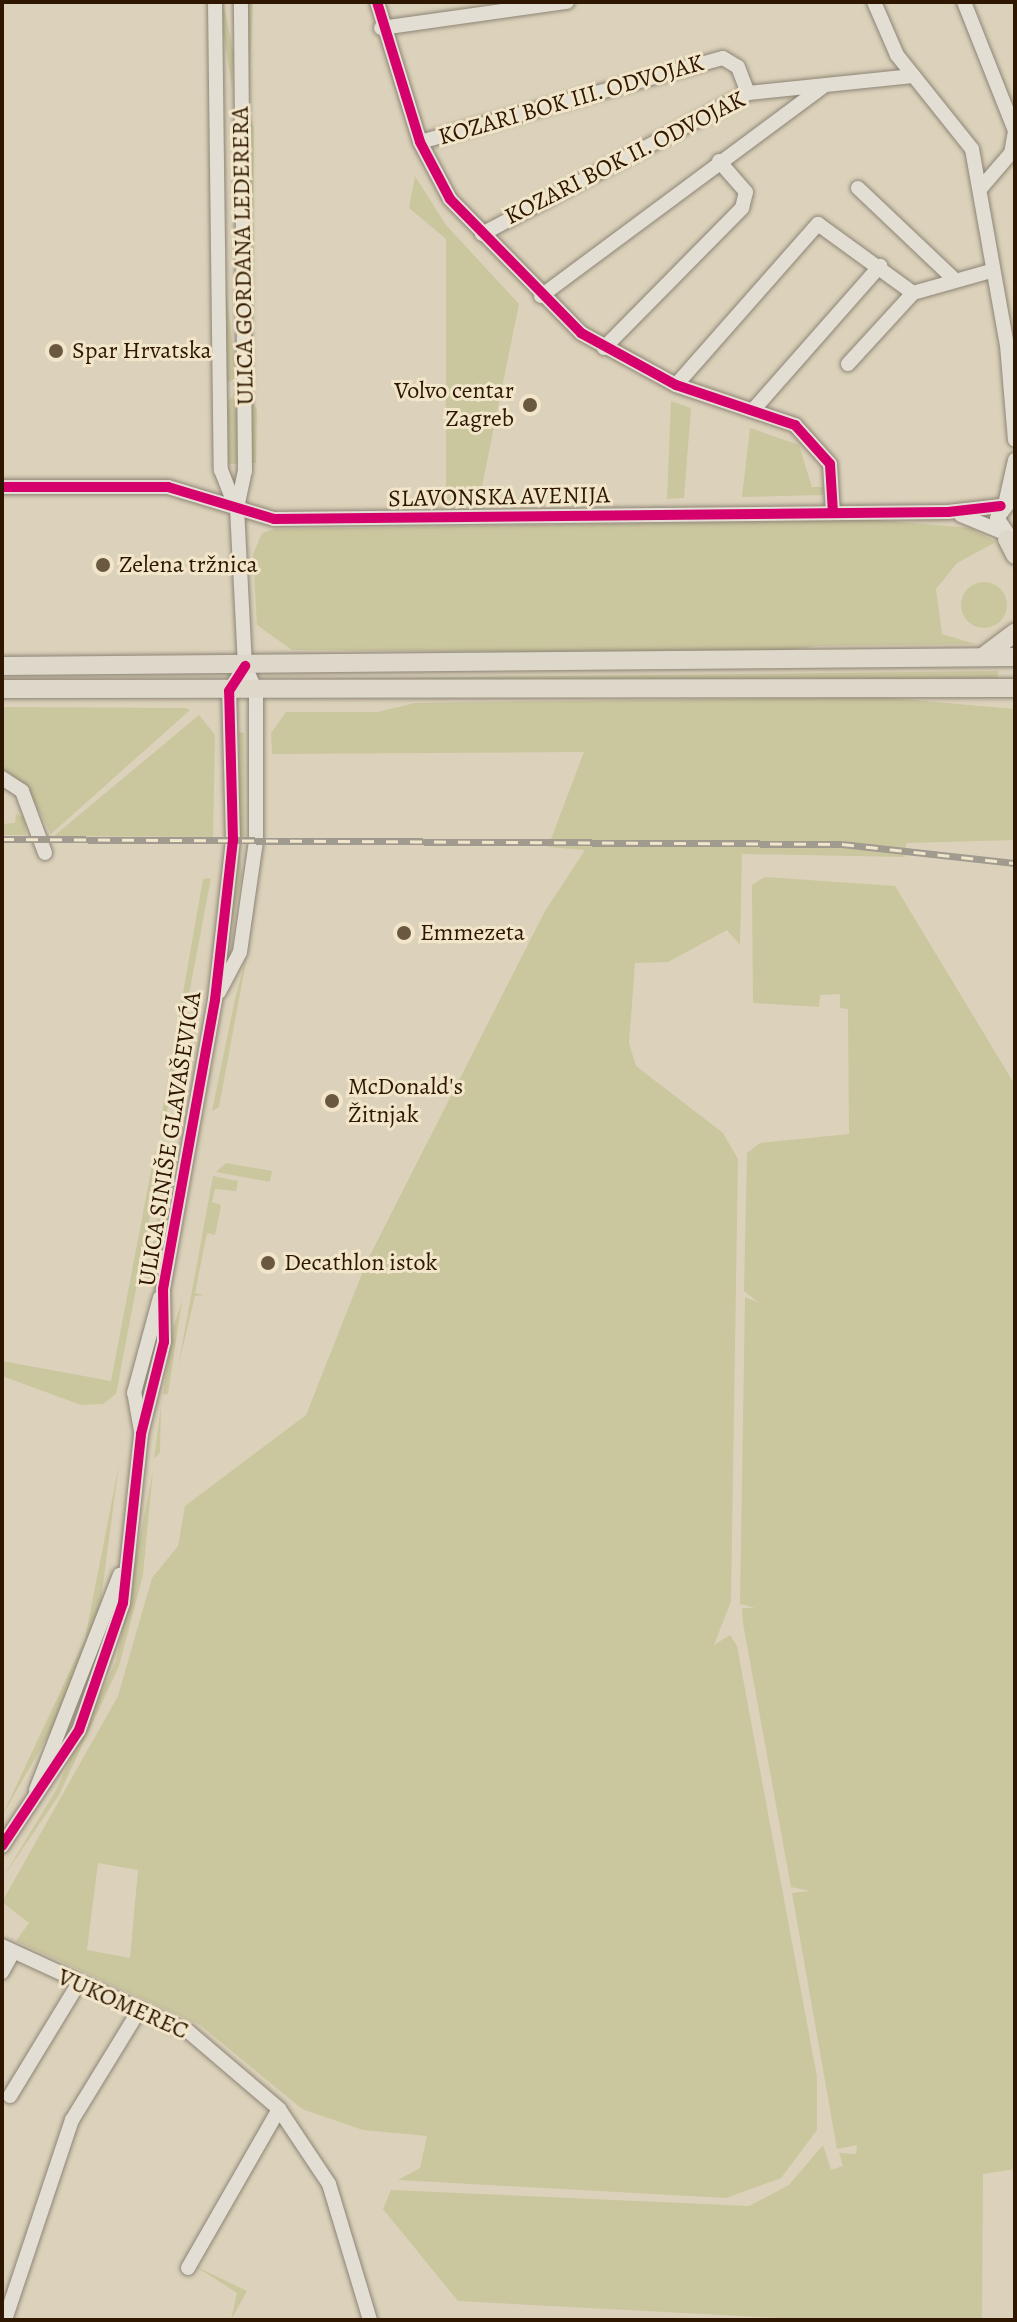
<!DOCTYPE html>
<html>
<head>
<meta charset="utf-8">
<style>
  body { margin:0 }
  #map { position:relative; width:1017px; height:2322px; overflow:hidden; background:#dcd2bb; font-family:Alegreya,serif }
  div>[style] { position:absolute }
  .green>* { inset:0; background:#cac69e }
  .round { border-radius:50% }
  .roads { filter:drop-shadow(0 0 2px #8d8475) drop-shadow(0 0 2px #8d8475) }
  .minor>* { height:14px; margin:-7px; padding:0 7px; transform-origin:7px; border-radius:7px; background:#e3ded3 }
  .major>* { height:18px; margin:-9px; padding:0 9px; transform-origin:9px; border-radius:9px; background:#ded8cb }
  .rail>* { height:7px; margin-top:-3.5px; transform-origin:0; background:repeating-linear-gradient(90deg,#f1e5ca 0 12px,#a09a8f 0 24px); box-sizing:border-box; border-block:2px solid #a09a8f }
  .cycleway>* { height:10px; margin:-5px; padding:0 5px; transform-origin:5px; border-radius:5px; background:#d6006c }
  .dots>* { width:22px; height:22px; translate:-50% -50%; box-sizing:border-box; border:4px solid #f1e5ca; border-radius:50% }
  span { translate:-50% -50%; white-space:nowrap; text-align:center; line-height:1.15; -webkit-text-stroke:6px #f1e5ca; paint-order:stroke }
  .street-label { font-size:24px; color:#2e1601 }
  .poi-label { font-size:24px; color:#2e1601 }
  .left { translate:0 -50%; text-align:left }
  .right { translate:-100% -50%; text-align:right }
  .frame { position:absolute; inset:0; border:4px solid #2e1601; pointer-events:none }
</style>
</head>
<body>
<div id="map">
  <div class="green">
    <i style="clip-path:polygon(223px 2px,234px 55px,232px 87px,223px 31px)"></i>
    <i style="clip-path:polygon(247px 2px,253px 2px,249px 86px,248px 34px)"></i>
    <i style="clip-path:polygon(250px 116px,254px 127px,253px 374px,251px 372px)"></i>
    <i style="clip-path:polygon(415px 176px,446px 225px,519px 304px,479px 501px,446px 500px,446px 239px,409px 208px)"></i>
    <i style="clip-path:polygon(225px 282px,237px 378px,228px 382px,226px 380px)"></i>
    <i style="clip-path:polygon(236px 392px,239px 464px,228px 464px,227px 403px)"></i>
    <i style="clip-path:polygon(252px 400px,257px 410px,256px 463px,252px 463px)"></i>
    <i style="clip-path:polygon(671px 401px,691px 408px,684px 498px,667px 499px)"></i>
    <i style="clip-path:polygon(750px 428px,799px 445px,812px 487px,824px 487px,823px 495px,742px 497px)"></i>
    <i style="clip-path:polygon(877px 520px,970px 528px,996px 542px,957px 563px,936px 589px,942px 634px,975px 644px,814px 646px,771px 654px,292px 650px,257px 625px,253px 554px,262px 533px,275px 529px)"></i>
    <i class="round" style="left:961px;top:582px;width:46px;height:46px"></i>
    <i style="clip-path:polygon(998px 671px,998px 678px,294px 685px,294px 679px)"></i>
    <i style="clip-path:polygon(evenodd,878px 697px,1015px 709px,1015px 840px,906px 843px,905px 857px,742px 854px,740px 945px,727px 930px,668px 962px,635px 963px,629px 1043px,636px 1066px,723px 1133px,738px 1159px,731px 1601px,714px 1645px,730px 1635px,737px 1646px,817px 2077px,817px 2130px,781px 2178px,726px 2198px,398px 2180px,420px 2168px,427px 2136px,363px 2130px,302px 2109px,200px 2025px,16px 1941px,29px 1923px,2px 1902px,118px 1696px,152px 1578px,178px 1546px,185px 1506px,306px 1415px,367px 1261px,545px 911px,585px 850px,548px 847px,584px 752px,272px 754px,271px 733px,286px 712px,378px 712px,415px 703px,878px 697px,98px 1863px,138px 1870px,130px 1958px,87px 1950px,98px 1863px)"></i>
    <i style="clip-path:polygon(2px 707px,186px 708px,190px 710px,51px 834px,26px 786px,2px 768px)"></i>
    <i style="clip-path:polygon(199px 715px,215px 735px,213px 837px,54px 836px)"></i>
    <i style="clip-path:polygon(239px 732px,244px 733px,245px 837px,240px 836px)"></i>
    <i style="clip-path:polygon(16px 814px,24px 817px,26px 835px,2px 835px,2px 824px,15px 823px)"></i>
    <i style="clip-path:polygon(239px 843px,242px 876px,227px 948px,225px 945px)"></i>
    <i style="clip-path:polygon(765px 877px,895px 886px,1015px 1085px,1015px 2169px,983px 2174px,982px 2320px,798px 2319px,458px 2301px,383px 2209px,391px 2190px,749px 2206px,789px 2185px,823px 2145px,831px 2170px,843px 2166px,839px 2153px,856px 2154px,857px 2145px,837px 2149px,792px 1893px,810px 1891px,791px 1887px,743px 1623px,742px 1608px,755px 1608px,740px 1604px,745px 1297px,759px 1303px,744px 1291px,747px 1153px,760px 1143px,849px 1134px,848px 1009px,840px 1008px,840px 994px,820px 995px,819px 1007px,753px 1003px,752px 885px)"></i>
    <i style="clip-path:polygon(211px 878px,165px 1122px,160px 1124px,203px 879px)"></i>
    <i style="clip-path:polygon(248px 951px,219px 1107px,212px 1111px,235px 999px)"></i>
    <i style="clip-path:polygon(155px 1150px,158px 1174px,116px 1394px,103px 1404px,81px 1405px,2px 1376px,2px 1361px,111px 1381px)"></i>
    <i style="clip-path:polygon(226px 1163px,272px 1171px,270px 1182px,216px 1172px)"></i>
    <i style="clip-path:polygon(213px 1176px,238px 1181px,236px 1191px,215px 1189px,212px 1202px,221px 1205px,215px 1235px,207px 1233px,195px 1293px,204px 1295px,195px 1296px,178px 1367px)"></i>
    <i style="clip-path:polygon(168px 1181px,152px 1263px,145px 1290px,163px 1183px)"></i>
    <i style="clip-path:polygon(182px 1301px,168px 1394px,163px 1394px,173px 1328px)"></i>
    <i style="clip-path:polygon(161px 1406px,160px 1453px,154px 1458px)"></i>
    <i style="clip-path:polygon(119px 1464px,100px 1607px,53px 1727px,2px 1816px,85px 1639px)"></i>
    <i style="clip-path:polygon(153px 1470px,143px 1575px,119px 1666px,59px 1795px,2px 1879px,56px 1790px,116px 1661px)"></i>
    <i style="clip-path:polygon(195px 2266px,247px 2291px,231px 2320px,237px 2293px)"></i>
  </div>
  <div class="roads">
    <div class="minor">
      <i style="left:215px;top:2px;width:468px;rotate:89.3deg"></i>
      <i style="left:221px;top:470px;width:41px;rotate:68.5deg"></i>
      <i style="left:377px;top:2px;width:146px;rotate:72.9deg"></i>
      <i style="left:420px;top:142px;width:64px;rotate:62.2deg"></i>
      <i style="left:450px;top:199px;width:187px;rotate:45.6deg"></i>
      <i style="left:581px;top:333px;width:108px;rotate:28.7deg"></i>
      <i style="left:676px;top:385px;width:126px;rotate:18.6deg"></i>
      <i style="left:795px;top:425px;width:52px;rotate:48.1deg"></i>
      <i style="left:830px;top:464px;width:49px;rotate:86.5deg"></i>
      <i style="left:874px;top:2px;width:58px;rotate:66.5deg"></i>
      <i style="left:897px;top:55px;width:120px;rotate:51.4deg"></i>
      <i style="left:972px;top:149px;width:199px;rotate:79.9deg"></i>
      <i style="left:1007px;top:345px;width:95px;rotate:85.2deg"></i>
      <i style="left:964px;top:2px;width:139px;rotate:68.4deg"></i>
      <i style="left:1015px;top:131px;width:22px;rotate:100deg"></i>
      <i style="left:1011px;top:153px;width:48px;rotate:130.7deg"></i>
      <i style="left:381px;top:28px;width:188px;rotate:-8deg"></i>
      <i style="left:420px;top:142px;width:314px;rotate:-15.5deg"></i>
      <i style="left:723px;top:58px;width:17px;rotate:31deg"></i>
      <i style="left:738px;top:67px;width:28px;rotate:69deg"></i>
      <i style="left:858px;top:188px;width:132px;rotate:43.5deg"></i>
      <i style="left:482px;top:234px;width:301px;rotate:-27.9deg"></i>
      <i style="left:748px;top:93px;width:166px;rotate:-5.9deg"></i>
      <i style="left:541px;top:296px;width:350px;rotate:-36.6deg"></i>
      <i style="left:604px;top:348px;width:197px;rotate:-45.4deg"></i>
      <i style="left:742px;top:208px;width:16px;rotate:-76deg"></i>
      <i style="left:746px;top:192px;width:41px;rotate:-131.1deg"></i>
      <i style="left:848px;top:364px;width:96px;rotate:-47.5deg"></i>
      <i style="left:913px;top:293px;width:81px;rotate:-15.8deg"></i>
      <i style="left:676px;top:385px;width:215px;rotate:-48.6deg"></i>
      <i style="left:818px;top:224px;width:117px;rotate:36deg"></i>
      <i style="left:754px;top:409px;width:191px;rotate:-48.6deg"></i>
      <i style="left:2px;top:487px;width:166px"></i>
      <i style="left:168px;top:487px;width:111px;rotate:16.8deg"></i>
      <i style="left:274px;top:519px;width:674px;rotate:-0.6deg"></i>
      <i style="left:948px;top:512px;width:53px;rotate:-6.5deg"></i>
      <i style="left:1006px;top:500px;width:41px;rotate:-77.3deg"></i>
      <i style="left:961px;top:515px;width:42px;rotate:22.3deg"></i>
      <i style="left:1014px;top:543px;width:30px;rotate:-124deg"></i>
      <i style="left:997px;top:518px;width:29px;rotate:-52deg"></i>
      <i style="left:2px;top:778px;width:24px;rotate:33deg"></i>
      <i style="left:22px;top:791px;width:66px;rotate:69.6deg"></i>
      <i style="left:219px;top:992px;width:45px;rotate:-62.3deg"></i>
      <i style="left:240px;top:952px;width:112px;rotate:-81.8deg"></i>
      <i style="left:256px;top:841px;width:150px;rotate:-90deg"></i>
      <i style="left:256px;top:691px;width:27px;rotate:-114deg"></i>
      <i style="left:245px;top:666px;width:158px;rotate:-92.9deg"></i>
      <i style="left:237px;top:508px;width:38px;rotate:-78deg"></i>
      <i style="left:245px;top:471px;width:469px;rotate:-90.5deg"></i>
      <i style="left:141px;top:1431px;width:39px;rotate:-100deg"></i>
      <i style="left:134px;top:1393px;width:99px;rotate:-74.8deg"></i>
      <i style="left:36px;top:1790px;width:231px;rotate:-68.7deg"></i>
      <i style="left:2px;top:1846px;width:139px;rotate:-56.4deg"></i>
      <i style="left:79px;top:1730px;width:134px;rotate:-70.9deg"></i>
      <i style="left:123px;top:1603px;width:170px;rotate:-83.9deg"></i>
      <i style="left:141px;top:1434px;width:95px;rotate:-76deg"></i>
      <i style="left:164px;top:1342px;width:53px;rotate:-91.1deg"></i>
      <i style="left:163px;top:1289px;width:294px;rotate:-79.8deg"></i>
      <i style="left:215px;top:1000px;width:161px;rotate:-83.6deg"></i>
      <i style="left:233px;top:840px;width:149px;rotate:-91.5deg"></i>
      <i style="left:229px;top:691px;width:30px;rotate:-57deg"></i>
      <i style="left:2px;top:1946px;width:206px;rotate:24.7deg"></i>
      <i style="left:189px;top:2032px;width:118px;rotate:40.5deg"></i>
      <i style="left:279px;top:2109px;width:90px;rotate:56.3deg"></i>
      <i style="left:329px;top:2184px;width:142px;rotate:73.2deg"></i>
      <i style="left:2px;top:1972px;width:23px;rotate:-61deg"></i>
      <i style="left:10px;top:2096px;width:129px;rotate:-58.7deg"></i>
      <i style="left:188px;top:2268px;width:183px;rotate:-60.2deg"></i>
      <i style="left:5px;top:2320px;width:211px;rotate:-71.5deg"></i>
      <i style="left:72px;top:2120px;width:130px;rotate:-58.5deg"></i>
    </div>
    <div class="major">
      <i style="left:1007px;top:539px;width:18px;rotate:63deg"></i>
      <i style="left:984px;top:656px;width:39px;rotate:-37deg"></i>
      <i style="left:2px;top:666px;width:1013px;rotate:-0.51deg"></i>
      <i style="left:2px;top:689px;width:1013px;rotate:-0.06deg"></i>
    </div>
  </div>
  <div class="rail">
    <i style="left:2px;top:839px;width:840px;rotate:0.34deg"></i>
    <i style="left:842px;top:844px;width:174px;rotate:6.3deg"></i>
  </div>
  <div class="cycleway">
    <i style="left:377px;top:2px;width:146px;rotate:72.9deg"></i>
    <i style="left:420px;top:142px;width:64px;rotate:62.2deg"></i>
    <i style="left:450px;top:199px;width:187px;rotate:45.6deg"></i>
    <i style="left:581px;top:333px;width:108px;rotate:28.7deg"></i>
    <i style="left:676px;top:385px;width:126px;rotate:18.6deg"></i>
    <i style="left:795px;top:425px;width:52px;rotate:48.1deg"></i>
    <i style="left:830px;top:464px;width:49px;rotate:86.5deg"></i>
    <i style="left:2px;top:487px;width:166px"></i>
    <i style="left:168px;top:487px;width:111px;rotate:16.8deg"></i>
    <i style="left:274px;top:519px;width:674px;rotate:-0.6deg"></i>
    <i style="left:948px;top:512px;width:53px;rotate:-6.5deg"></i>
    <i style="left:2px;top:1846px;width:139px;rotate:-56.4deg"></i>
    <i style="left:79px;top:1730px;width:134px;rotate:-70.9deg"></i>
    <i style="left:123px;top:1603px;width:170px;rotate:-83.9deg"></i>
    <i style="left:141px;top:1434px;width:95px;rotate:-76deg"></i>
    <i style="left:164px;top:1342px;width:53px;rotate:-91.1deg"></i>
    <i style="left:163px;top:1289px;width:294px;rotate:-79.8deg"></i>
    <i style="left:215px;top:1000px;width:161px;rotate:-83.6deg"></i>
    <i style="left:233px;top:840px;width:149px;rotate:-91.5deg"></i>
    <i style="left:229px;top:691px;width:30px;rotate:-57deg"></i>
  </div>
  <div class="dots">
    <i style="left:56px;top:351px;background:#6b5842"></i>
    <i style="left:530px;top:405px;background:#6b5842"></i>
    <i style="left:103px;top:565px;background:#6b5842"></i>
    <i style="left:404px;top:933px;background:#6b5842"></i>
    <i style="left:332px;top:1101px;background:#6b5842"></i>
    <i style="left:268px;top:1263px;background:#6b5842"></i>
  </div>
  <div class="street-label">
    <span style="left:571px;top:100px;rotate:-16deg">KOZARI BOK III. ODVOJAK</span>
    <span style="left:625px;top:158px;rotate:-27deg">KOZARI BOK II. ODVOJAK</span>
    <span style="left:243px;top:256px;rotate:-91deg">ULICA GORDANA LEDERERA</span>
    <span style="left:499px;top:497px;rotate:-1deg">SLAVONSKA AVENIJA</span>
    <span style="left:170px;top:1139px;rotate:-81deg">ULICA SINIŠE GLAVAŠEVIĆA</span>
    <span style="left:123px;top:2004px;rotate:24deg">VUKOMEREC</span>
  </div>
  <div class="poi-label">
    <span class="left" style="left:72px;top:351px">Spar Hrvatska</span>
    <span class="right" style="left:514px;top:405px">Volvo centar<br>Zagreb</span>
    <span class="left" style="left:119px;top:565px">Zelena tržnica</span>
    <span class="left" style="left:420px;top:933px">Emmezeta</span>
    <span class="left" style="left:348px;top:1101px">McDonald's<br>Žitnjak</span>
    <span class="left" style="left:284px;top:1263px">Decathlon istok</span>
  </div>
  <div class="frame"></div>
</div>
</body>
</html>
